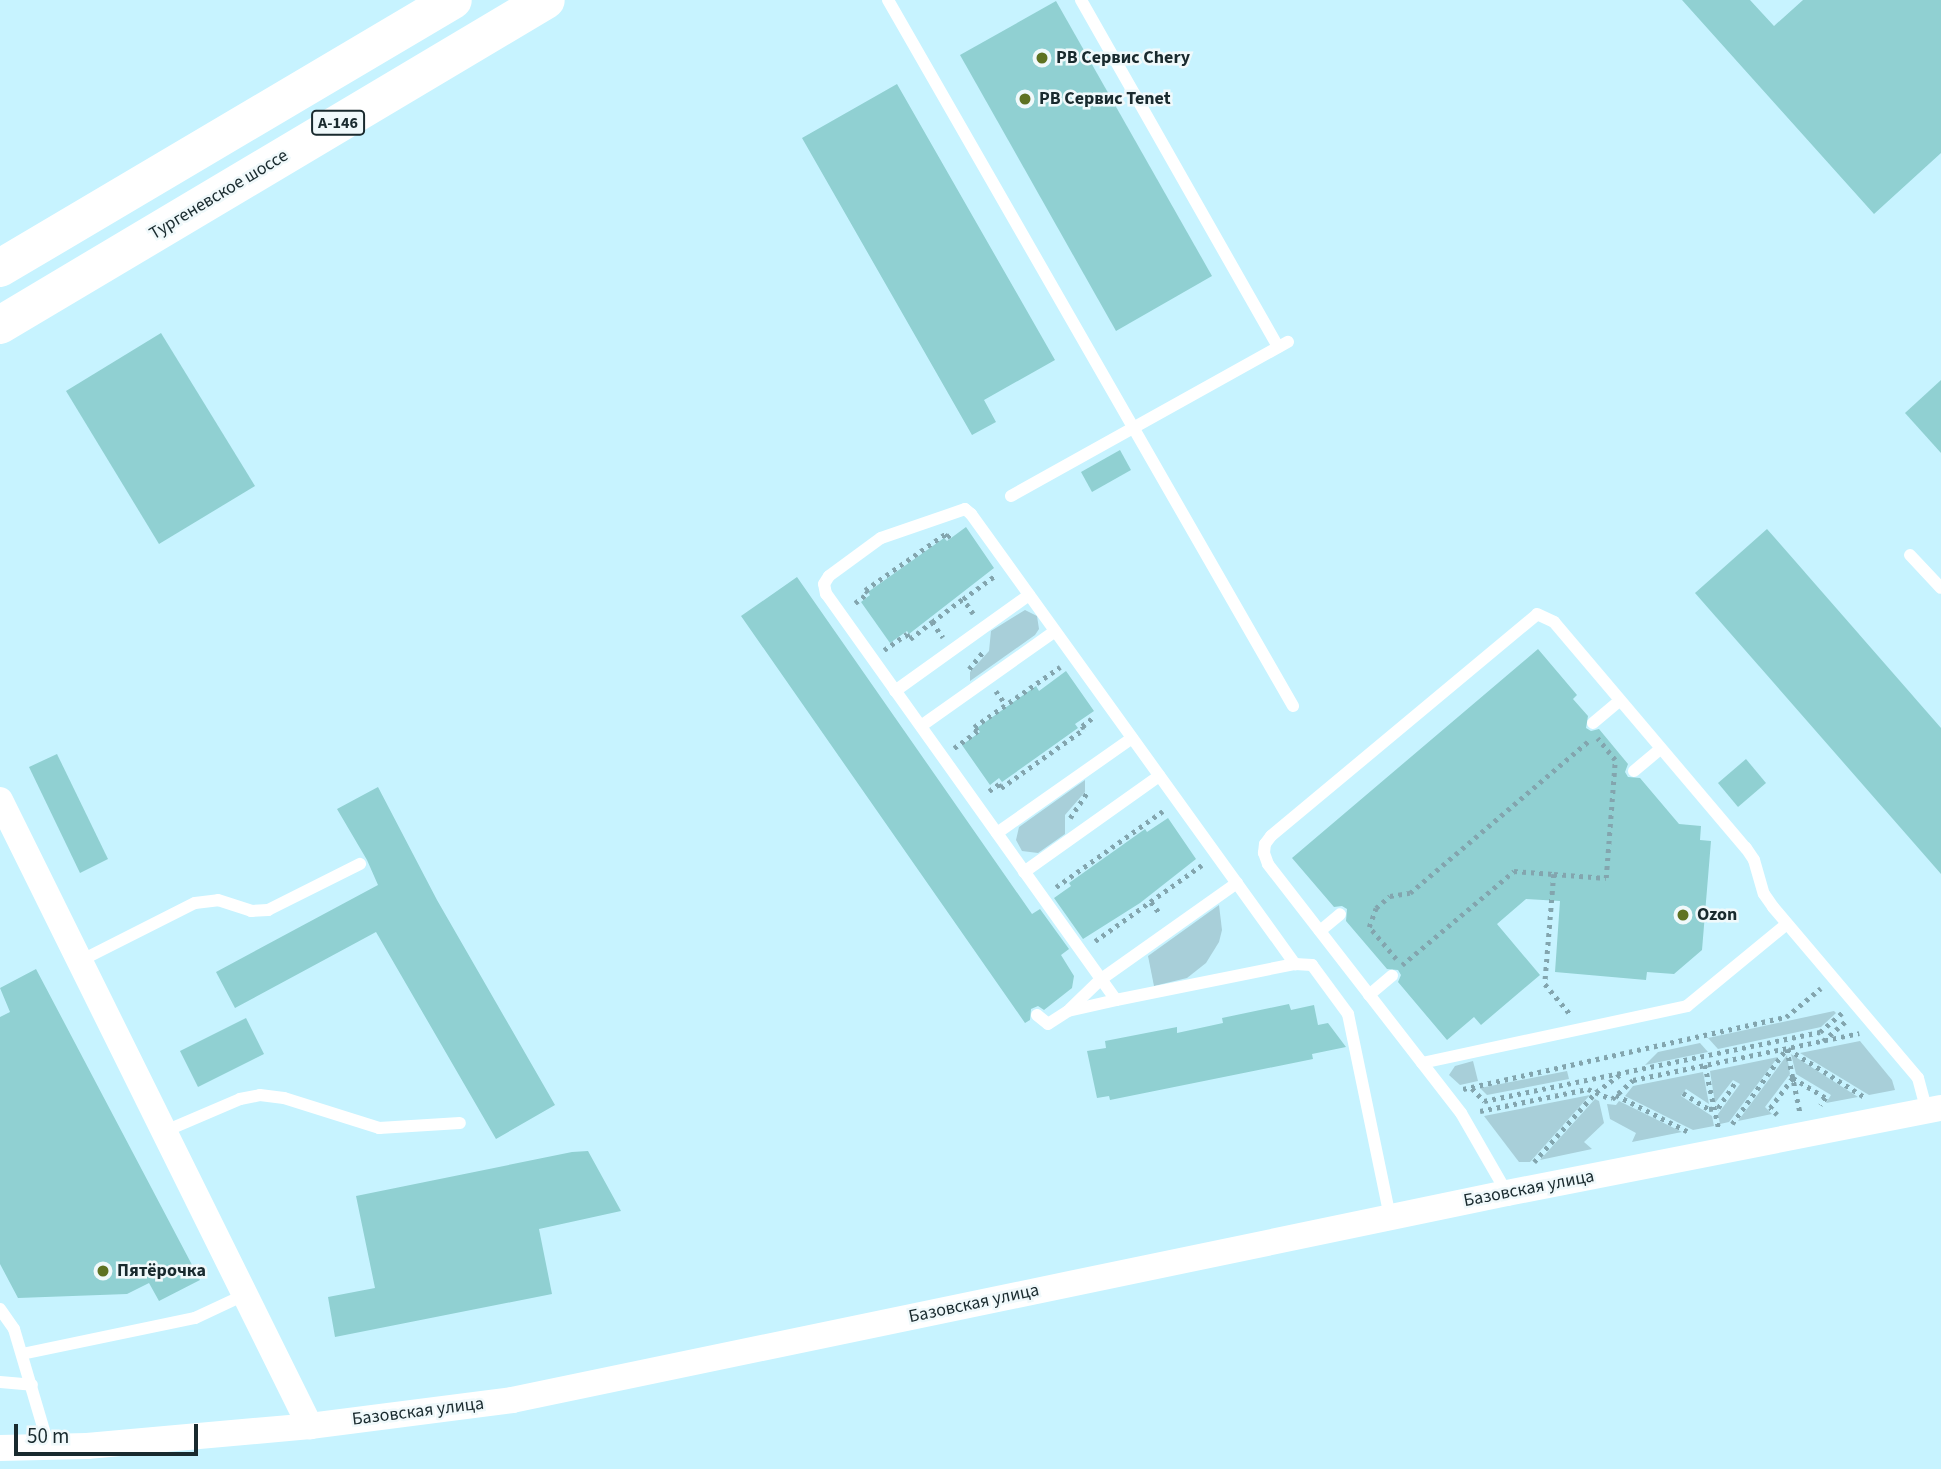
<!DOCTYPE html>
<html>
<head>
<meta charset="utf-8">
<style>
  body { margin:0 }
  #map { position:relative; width:1941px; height:1469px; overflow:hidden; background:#c7f3ff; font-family:"Source Sans 3",sans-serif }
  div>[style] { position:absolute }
  .green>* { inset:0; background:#a8cfd9 }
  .building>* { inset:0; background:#90d0d2 }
  .path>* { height:4.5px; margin-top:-2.25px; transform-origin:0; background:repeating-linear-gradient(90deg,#83a5ae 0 3.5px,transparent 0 8.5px) }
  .service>* { height:12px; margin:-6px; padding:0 6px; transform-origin:6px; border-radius:6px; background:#fff }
  .minor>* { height:26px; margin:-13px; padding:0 13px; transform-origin:13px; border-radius:13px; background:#fff }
  .trunk>* { height:38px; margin:-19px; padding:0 19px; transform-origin:19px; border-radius:19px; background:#fff }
  .dots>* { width:19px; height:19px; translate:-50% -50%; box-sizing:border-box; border:4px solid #f0f9fb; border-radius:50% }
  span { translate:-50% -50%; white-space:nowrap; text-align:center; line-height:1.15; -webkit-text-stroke:5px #f0f9fb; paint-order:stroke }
  .shield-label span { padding:2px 5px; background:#f0f9fb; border:2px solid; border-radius:5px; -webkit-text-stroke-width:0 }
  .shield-label { font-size:16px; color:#192a2e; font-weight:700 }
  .poi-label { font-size:18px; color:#192a2e; font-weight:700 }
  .left { translate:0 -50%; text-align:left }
  .street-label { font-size:18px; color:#192a2e }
  .scale { position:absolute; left:14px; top:1424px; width:184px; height:32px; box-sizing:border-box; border:4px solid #192a2e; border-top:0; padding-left:9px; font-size:21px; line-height:24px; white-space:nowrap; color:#192a2e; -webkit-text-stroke:5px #f0f9fb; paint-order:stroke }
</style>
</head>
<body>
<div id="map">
  <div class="green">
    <i style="clip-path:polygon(1025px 610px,1037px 616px,1039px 629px,1035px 635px,970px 681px,970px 672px,989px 651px,991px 631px)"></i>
    <i style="clip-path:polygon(1085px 780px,1085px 792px,1065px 815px,1065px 834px,1038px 853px,1022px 851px,1016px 840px,1019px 827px)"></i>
    <i style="clip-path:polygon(1219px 905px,1222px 930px,1219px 942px,1206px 963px,1187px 978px,1154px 986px,1148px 956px)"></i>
    <i style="clip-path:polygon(1834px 1011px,1836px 1013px,1821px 1027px,1718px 1049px,1708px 1038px)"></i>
    <i style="clip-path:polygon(1860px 1041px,1892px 1080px,1895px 1090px,1869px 1095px,1800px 1053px)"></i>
    <i style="clip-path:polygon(1700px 1043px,1708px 1052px,1645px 1065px,1658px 1052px)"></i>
    <i style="clip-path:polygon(1791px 1054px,1858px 1097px,1826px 1103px,1831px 1095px,1796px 1074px)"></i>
    <i style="clip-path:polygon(1787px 1055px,1790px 1074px,1765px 1107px,1772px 1114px,1738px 1121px)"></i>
    <i style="clip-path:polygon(1778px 1057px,1729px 1122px,1720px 1124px,1718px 1114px,1740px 1084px,1733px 1080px,1715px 1103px,1710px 1071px)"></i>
    <i style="clip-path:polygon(1473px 1061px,1478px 1081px,1460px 1085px,1449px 1075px,1455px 1066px)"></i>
    <i style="clip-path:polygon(1567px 1071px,1569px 1079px,1487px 1095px,1480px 1088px)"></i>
    <i style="clip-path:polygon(1703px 1072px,1709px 1104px,1686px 1089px,1681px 1096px,1712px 1116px,1714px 1126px,1693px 1130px,1625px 1096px,1633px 1086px)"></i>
    <i style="clip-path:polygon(1590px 1095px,1530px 1162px,1519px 1162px,1484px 1116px)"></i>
    <i style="clip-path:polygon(1595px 1099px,1599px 1101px,1604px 1123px,1584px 1142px,1592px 1149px,1540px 1160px)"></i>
    <i style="clip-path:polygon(1619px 1101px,1682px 1132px,1632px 1142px,1636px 1133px,1610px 1119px,1607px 1104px,1616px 1105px)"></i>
  </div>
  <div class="building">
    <i style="clip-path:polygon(1682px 0,1750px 0,1774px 26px,1803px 0,1941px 0,1941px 153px,1874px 214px)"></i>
    <i style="clip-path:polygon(1056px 1px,1212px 276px,1116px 331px,960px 55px)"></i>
    <i style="clip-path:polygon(897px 84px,1055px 360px,984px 400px,996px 422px,972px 435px,802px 138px)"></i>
    <i style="clip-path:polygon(161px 333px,255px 486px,159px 544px,66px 391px)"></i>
    <i style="clip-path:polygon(1941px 380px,1941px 453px,1905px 413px)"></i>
    <i style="clip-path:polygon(1120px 450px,1131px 470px,1092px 492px,1081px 472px)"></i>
    <i style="clip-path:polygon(966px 527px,994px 568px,909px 634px,907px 631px,890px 643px,861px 602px,870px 595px,868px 592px,944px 538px,947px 541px)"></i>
    <i style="clip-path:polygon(1767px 529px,1941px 728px,1941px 874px,1695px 593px)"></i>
    <i style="clip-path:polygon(797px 577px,1032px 914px,1040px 909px,1069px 949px,1061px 955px,1074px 976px,1072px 988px,1044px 1010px,1038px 1006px,1031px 1009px,1030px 1020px,1025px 1023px,741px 616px)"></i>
    <i style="clip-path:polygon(1538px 649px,1577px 695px,1573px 699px,1588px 716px,1586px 728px,1591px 731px,1599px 729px,1628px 764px,1625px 772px,1628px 777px,1640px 778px,1679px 824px,1701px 826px,1700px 840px,1711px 841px,1702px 950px,1674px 974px,1647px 972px,1646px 980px,1555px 972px,1560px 901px,1526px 899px,1497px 924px,1540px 975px,1481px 1025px,1474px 1017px,1447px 1040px,1398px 982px,1401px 975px,1398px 970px,1387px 969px,1346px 921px,1347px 909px,1342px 906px,1334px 907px,1292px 858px)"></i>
    <i style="clip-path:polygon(1066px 671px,1094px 711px,1075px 724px,1078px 728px,1002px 782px,999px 778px,990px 785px,962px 745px,980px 732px,977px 728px,1036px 686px,1039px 691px)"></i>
    <i style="clip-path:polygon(57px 754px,108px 859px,80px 873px,29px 767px)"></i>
    <i style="clip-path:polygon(1746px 759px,1766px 783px,1738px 807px,1718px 783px)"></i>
    <i style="clip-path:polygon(378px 787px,437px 900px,555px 1105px,496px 1139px,376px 932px,235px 1008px,216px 972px,378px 885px,367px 860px,337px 809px)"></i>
    <i style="clip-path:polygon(1168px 818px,1196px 859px,1140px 903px,1083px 939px,1054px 898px,1071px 886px,1069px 883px,1145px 829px,1147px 832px)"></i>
    <i style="clip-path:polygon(36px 969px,200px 1280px,159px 1301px,149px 1283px,127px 1294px,18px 1298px,0 1264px,0 1017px,10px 1012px,0 988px)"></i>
    <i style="clip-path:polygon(1289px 1004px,1291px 1010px,1314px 1005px,1318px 1025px,1328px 1023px,1346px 1047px,1312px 1054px,1313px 1059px,1110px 1100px,1109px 1096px,1097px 1098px,1087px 1051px,1106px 1048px,1105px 1041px,1177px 1027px,1177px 1033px,1223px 1023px,1222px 1018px)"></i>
    <i style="clip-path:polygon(246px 1018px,264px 1054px,198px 1087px,180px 1051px)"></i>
    <i style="clip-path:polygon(588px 1151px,621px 1211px,539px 1229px,552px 1294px,335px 1337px,328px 1297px,375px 1288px,356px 1196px,572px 1152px)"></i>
  </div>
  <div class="path">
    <i style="left:855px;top:603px;width:16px;rotate:-38deg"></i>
    <i style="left:868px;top:593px;width:4px;rotate:-135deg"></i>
    <i style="left:865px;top:590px;width:98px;rotate:-35deg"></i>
    <i style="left:945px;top:534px;width:4px;rotate:56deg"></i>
    <i style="left:947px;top:537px;width:6px;rotate:-31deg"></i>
    <i style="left:973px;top:614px;width:18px;rotate:-124deg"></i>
    <i style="left:963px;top:599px;width:39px;rotate:-36deg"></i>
    <i style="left:932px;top:622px;width:39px;rotate:-37deg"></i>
    <i style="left:884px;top:650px;width:28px;rotate:-35deg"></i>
    <i style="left:907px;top:634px;width:6px;rotate:59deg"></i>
    <i style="left:910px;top:639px;width:28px;rotate:-38deg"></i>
    <i style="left:932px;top:622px;width:19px;rotate:54deg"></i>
    <i style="left:969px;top:669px;width:22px;rotate:-51deg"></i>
    <i style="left:996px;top:691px;width:17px;rotate:54deg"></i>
    <i style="left:954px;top:748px;width:29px;rotate:-36deg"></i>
    <i style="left:977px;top:731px;width:5px;rotate:-127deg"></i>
    <i style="left:974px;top:727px;width:105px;rotate:-34.9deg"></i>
    <i style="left:989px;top:791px;width:12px;rotate:-35deg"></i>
    <i style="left:999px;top:784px;width:4px;rotate:63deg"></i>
    <i style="left:1001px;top:788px;width:102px;rotate:-35.4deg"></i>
    <i style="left:1084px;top:729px;width:4px;rotate:-124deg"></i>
    <i style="left:1082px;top:726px;width:16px;rotate:-38deg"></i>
    <i style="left:1070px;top:818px;width:30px;rotate:-56deg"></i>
    <i style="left:1554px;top:874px;width:52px;rotate:4.4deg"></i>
    <i style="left:1606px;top:878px;width:118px;rotate:-85.6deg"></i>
    <i style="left:1615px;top:760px;width:28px;rotate:-129deg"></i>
    <i style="left:1056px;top:887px;width:131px;rotate:-35.4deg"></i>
    <i style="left:1151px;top:902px;width:16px;rotate:52deg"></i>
    <i style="left:1095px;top:941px;width:131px;rotate:-35.4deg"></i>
    <i style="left:1396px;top:959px;width:42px;rotate:-130.2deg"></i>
    <i style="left:1369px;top:927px;width:20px;rotate:-70deg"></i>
    <i style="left:1376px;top:908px;width:18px;rotate:-41deg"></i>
    <i style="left:1390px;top:896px;width:20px;rotate:-9deg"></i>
    <i style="left:1410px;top:893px;width:236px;rotate:-40.4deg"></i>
    <i style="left:1402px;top:965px;width:146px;rotate:-40deg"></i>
    <i style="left:1514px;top:871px;width:40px;rotate:4.3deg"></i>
    <i style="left:1554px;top:874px;width:110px;rotate:94.7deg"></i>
    <i style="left:1545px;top:984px;width:38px;rotate:50deg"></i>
    <i style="left:1823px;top:1041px;width:33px;rotate:-41deg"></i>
    <i style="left:1787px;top:1049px;width:64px;rotate:78.3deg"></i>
    <i style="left:1788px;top:1049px;width:92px;rotate:32.1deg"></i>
    <i style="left:1705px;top:1065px;width:66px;rotate:77.7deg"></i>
    <i style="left:1472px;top:1088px;width:18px;rotate:47deg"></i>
    <i style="left:1484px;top:1101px;width:343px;rotate:-11.6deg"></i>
    <i style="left:1820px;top:1032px;width:29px;rotate:-41deg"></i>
    <i style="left:1463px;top:1089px;width:331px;rotate:-12.6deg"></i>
    <i style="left:1786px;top:1017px;width:45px;rotate:-39.6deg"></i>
    <i style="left:1683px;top:1093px;width:31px;rotate:32deg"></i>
    <i style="left:1709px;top:1109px;width:9px;rotate:-6deg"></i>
    <i style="left:1718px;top:1108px;width:32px;rotate:-56deg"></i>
    <i style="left:1616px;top:1095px;width:80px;rotate:26.9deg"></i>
    <i style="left:1480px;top:1111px;width:110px;rotate:-11.5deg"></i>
    <i style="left:1588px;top:1089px;width:26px;rotate:23deg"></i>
    <i style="left:1612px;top:1099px;width:28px;rotate:-42deg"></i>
    <i style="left:1633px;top:1080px;width:231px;rotate:-11.7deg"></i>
    <i style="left:1777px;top:1115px;width:10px;rotate:-135deg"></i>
    <i style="left:1770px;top:1108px;width:38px;rotate:-53deg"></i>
    <i style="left:1793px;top:1078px;width:39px;rotate:31deg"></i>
    <i style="left:1826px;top:1098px;width:9px;rotate:126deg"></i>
    <i style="left:1732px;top:1124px;width:92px;rotate:-54.2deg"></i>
    <i style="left:1534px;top:1162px;width:94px;rotate:-48.5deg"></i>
    <i style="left:1596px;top:1092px;width:31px;rotate:-36deg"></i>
  </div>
  <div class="service">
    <i style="left:888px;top:0;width:814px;rotate:60.16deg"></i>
    <i style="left:1081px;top:0;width:399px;rotate:60.4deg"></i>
    <i style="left:1011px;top:496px;width:317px;rotate:-29.1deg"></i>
    <i style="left:1910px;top:555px;width:45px;rotate:46.8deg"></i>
    <i style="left:895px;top:691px;width:165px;rotate:-35.6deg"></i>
    <i style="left:1593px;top:723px;width:35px;rotate:-40deg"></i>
    <i style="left:921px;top:726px;width:164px;rotate:-35.3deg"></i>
    <i style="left:1634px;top:771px;width:35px;rotate:-40deg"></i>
    <i style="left:997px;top:833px;width:165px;rotate:-35.1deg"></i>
    <i style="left:1024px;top:872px;width:166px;rotate:-35.4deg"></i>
    <i style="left:1320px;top:931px;width:26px;rotate:-40deg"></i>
    <i style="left:78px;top:962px;width:131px;rotate:-26.8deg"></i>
    <i style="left:195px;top:903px;width:23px;rotate:-7deg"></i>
    <i style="left:218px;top:900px;width:35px;rotate:18deg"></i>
    <i style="left:251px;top:911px;width:17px;rotate:-3deg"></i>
    <i style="left:268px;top:910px;width:103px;rotate:-26.6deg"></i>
    <i style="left:1369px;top:995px;width:30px;rotate:-40deg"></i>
    <i style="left:1116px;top:1000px;width:499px;rotate:-125.5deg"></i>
    <i style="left:826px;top:594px;width:10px;rotate:-101deg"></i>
    <i style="left:824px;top:584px;width:9px;rotate:-58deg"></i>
    <i style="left:829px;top:576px;width:64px;rotate:-36.2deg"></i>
    <i style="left:881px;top:538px;width:89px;rotate:-19deg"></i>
    <i style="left:965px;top:509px;width:8px;rotate:40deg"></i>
    <i style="left:971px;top:514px;width:555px;rotate:54.25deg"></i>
    <i style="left:1070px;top:1009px;width:42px;rotate:-44deg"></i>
    <i style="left:1100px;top:980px;width:168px;rotate:-35.3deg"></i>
    <i style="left:1037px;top:1015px;width:14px;rotate:39deg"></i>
    <i style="left:1048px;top:1024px;width:24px;rotate:-33deg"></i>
    <i style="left:1068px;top:1011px;width:49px;rotate:-12.9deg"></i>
    <i style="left:1116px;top:1000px;width:183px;rotate:-11.4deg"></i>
    <i style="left:1295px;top:964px;width:17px;rotate:3deg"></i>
    <i style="left:1312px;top:965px;width:61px;rotate:53.7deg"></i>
    <i style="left:1348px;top:1014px;width:207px;rotate:78.3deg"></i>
    <i style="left:1422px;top:1063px;width:271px;rotate:-12.1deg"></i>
    <i style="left:1687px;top:1006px;width:129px;rotate:-39.4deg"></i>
    <i style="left:163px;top:1132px;width:84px;rotate:-23.2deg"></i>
    <i style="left:240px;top:1099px;width:20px;rotate:-11deg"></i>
    <i style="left:260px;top:1095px;width:24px;rotate:7deg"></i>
    <i style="left:284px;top:1098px;width:100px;rotate:17.5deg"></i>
    <i style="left:379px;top:1128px;width:81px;rotate:-3.5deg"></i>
    <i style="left:1507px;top:1193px;width:92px;rotate:-119.9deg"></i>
    <i style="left:1461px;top:1113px;width:315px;rotate:-127.8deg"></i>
    <i style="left:1268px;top:864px;width:12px;rotate:-110deg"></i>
    <i style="left:1264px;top:853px;width:9px;rotate:-84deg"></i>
    <i style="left:1265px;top:844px;width:10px;rotate:-53deg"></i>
    <i style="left:1271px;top:836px;width:346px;rotate:-39.8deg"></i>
    <i style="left:1537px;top:614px;width:19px;rotate:25deg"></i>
    <i style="left:1554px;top:622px;width:297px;rotate:49.7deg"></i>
    <i style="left:1746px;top:848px;width:14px;rotate:56deg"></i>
    <i style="left:1754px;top:860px;width:35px;rotate:74deg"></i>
    <i style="left:1764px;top:894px;width:16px;rotate:55deg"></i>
    <i style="left:1773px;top:907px;width:224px;rotate:49.7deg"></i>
    <i style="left:1918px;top:1078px;width:34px;rotate:75deg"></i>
    <i style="left:0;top:1309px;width:24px;rotate:55deg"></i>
    <i style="left:14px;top:1329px;width:123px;rotate:73.5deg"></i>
    <i style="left:22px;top:1354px;width:177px;rotate:-11.8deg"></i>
    <i style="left:195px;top:1318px;width:54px;rotate:-25.1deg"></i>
    <i style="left:0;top:1382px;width:32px;rotate:5deg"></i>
  </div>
  <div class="minor">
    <i style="left:0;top:800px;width:699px;rotate:63.66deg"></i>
    <i style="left:0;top:1448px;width:87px;rotate:-1.3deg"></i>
    <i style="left:87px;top:1446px;width:224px;rotate:-5.1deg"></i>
    <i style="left:310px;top:1426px;width:204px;rotate:-7.3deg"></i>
    <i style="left:512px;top:1400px;width:1016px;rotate:-11.75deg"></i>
    <i style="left:1507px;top:1193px;width:442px;rotate:-11.1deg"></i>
  </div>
  <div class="trunk">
    <i style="left:0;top:268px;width:526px;rotate:-30.61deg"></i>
    <i style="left:0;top:325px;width:635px;rotate:-30.76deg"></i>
  </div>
  <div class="dots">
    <i style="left:1042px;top:58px;background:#5e7222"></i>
    <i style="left:1025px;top:99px;background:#5e7222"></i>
    <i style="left:1683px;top:915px;background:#5e7222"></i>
    <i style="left:103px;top:1271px;background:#5e7222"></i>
  </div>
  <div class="shield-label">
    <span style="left:338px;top:123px">А-146</span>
  </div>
  <div class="poi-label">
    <span class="left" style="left:1056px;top:58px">PB Сервис Chery</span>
    <span class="left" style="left:1039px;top:99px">PB Сервис Tenet</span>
    <span class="left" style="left:1697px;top:915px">Ozon</span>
    <span class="left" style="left:117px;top:1271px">Пятёрочка</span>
  </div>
  <div class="street-label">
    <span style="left:219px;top:195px;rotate:-31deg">Тургеневское шоссе</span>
    <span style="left:1529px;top:1189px;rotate:-11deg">Базовская улица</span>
    <span style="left:974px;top:1304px;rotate:-12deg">Базовская улица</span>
    <span style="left:418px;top:1412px;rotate:-7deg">Базовская улица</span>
  </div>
  <div class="scale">50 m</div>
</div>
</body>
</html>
